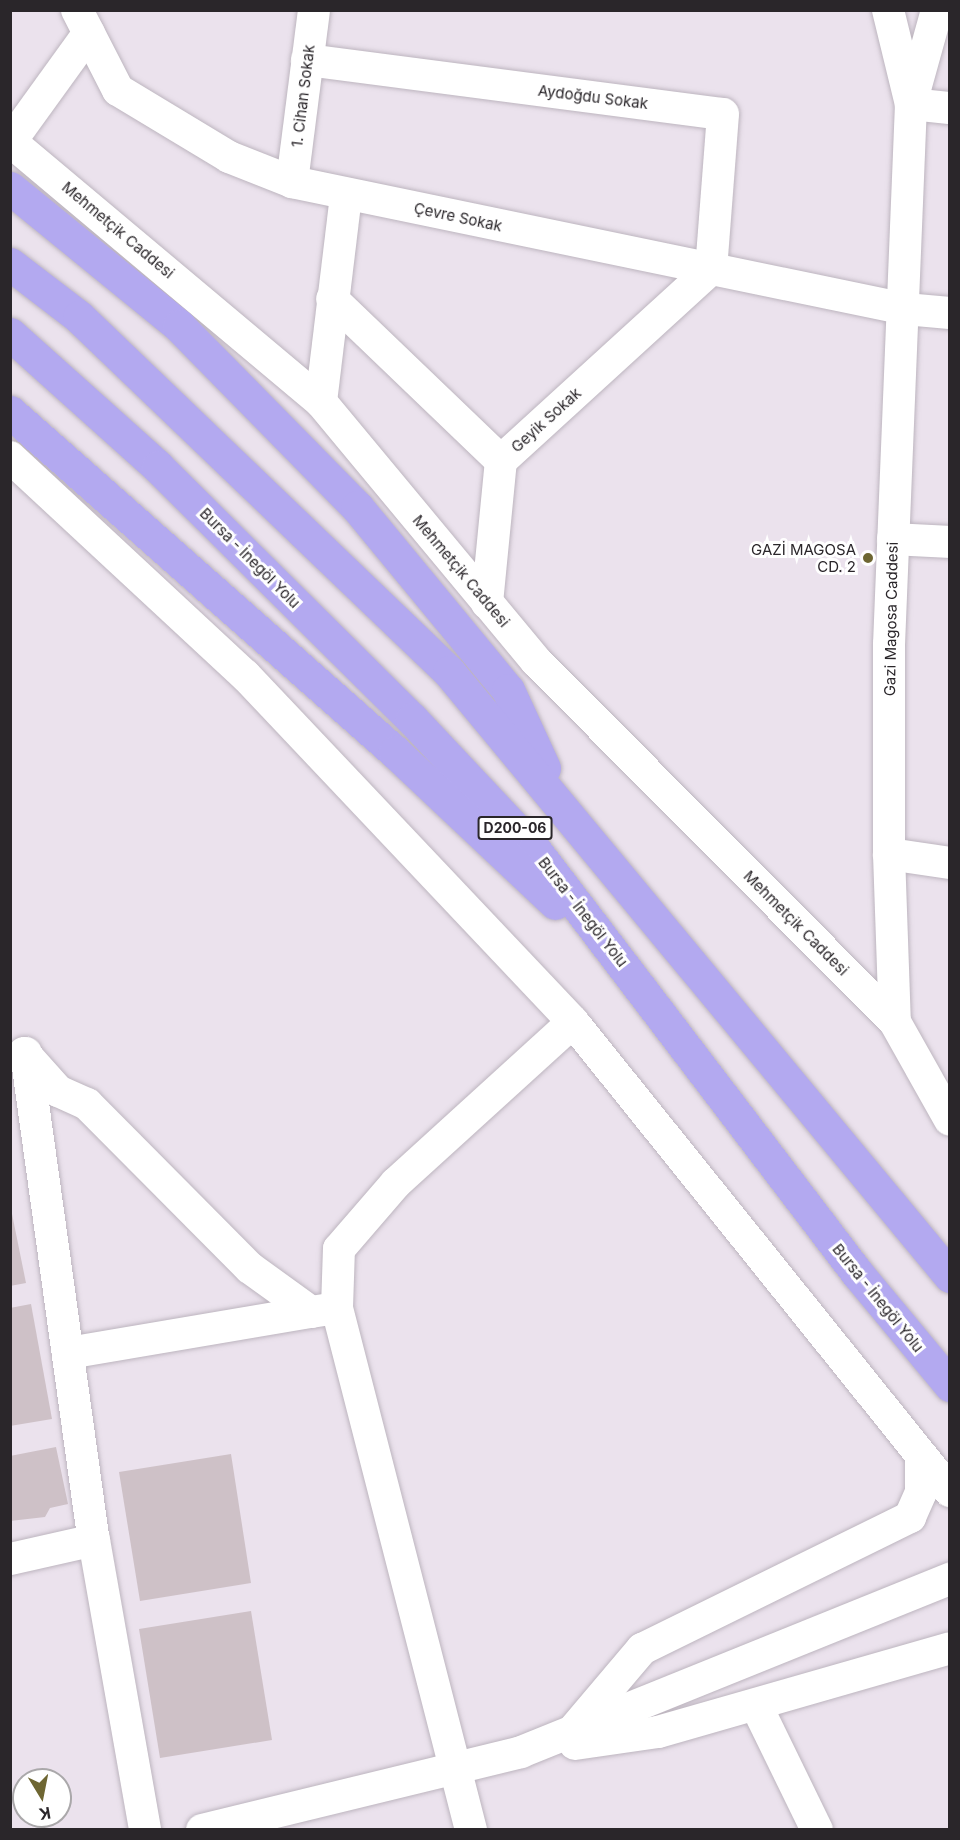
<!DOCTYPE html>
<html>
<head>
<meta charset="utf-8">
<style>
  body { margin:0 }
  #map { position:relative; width:960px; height:1840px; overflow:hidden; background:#ebe2ed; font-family:Inter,sans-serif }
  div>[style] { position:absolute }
  .building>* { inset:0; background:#cec1c7 }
  .roads { filter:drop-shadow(0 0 2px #bdb5bf) drop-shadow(0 0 2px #bdb5bf) }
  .minor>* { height:32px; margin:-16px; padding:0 16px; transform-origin:16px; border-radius:16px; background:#fff }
  .highway>* { height:33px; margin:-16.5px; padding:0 16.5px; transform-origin:16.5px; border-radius:16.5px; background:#b3a9f0 }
  .dots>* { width:16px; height:16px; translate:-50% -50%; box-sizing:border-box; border:3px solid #fff; border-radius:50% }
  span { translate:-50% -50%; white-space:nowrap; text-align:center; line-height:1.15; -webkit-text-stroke:6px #fff; paint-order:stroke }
  .shield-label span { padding:2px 4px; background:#fff; border:2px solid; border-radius:4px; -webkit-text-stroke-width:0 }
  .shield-label { font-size:14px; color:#2a262a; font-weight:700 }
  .street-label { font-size:15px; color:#2a262a }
  .poi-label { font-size:15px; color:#2a262a }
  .right { translate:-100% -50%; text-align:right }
  .frame { position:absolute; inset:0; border:12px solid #2a262a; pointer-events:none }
  .north { position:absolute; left:12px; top:1768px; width:60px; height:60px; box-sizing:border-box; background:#fff; border:2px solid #aaa8aa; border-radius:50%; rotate:170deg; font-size:16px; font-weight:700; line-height:24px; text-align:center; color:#2a262a }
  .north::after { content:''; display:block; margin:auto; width:21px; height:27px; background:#6e6632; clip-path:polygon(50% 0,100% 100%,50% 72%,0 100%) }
</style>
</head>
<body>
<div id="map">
  <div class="building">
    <i style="clip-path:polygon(10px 1204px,26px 1283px,10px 1286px)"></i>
    <i style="clip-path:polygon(31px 1304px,52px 1419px,10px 1426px,10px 1308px)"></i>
    <i style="clip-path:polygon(56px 1447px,68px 1504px,50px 1508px,45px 1517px,10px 1521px,10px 1456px)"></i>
    <i style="clip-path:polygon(231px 1454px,251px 1583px,140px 1601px,119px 1472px)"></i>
    <i style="clip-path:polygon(251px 1611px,272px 1740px,160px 1758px,139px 1629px)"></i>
  </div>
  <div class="roads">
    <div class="minor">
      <i style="left:77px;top:10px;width:90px;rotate:62.9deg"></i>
      <i style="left:118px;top:90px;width:130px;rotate:31.1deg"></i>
      <i style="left:229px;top:157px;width:68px;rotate:21.6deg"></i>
      <i style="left:292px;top:182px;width:626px;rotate:11.7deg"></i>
      <i style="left:905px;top:309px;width:45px;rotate:5.1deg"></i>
      <i style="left:888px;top:10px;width:93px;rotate:76.3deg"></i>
      <i style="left:937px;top:10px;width:98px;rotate:105.5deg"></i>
      <i style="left:911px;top:104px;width:540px;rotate:92.33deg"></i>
      <i style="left:889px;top:644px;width:210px;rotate:90deg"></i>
      <i style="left:889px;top:854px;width:168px;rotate:88deg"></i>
      <i style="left:895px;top:1022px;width:112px;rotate:60.7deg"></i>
      <i style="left:307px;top:60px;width:419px;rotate:7.4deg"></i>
      <i style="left:723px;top:114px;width:155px;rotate:94.4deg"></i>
      <i style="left:711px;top:269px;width:285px;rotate:137.6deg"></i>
      <i style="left:501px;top:461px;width:234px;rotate:-136.2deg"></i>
      <i style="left:911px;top:104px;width:39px;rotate:6deg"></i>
      <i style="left:10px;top:141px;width:406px;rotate:40deg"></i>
      <i style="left:321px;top:402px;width:337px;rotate:50.3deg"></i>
      <i style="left:536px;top:661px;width:509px;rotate:45.16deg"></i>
      <i style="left:11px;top:141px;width:133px;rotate:-54.2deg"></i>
      <i style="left:292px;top:182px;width:173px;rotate:-82.7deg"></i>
      <i style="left:321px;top:402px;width:209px;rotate:-83.1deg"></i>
      <i style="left:10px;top:457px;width:321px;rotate:42.9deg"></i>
      <i style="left:245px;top:675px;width:477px;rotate:46.6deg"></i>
      <i style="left:573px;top:1022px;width:602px;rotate:51.21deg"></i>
      <i style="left:893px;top:539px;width:57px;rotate:3deg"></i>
      <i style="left:487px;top:603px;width:143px;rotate:-84.4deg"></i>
      <i style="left:889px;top:854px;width:62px;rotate:8.4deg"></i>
      <i style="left:24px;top:1053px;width:51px;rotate:48.2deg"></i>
      <i style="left:58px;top:1091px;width:32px;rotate:24deg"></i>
      <i style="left:87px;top:1104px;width:231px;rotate:45.2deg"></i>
      <i style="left:250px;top:1268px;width:75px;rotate:35.8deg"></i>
      <i style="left:311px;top:1312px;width:26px;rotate:-9deg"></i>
      <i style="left:26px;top:1053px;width:492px;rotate:82.1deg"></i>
      <i style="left:94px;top:1540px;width:294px;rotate:80deg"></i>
      <i style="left:68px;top:1353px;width:246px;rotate:-9.6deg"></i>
      <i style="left:10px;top:1559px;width:86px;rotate:-12.7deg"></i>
      <i style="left:756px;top:1705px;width:139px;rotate:64deg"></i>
      <i style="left:575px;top:1728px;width:104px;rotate:-49.7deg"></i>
      <i style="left:642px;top:1649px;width:299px;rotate:-26.2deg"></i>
      <i style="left:910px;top:1517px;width:27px;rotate:-66deg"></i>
      <i style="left:921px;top:1492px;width:31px;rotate:-90deg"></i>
      <i style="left:575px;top:1744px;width:84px;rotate:-8.2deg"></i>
      <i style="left:658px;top:1732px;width:304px;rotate:-16deg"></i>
      <i style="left:202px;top:1830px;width:328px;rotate:-13.7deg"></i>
      <i style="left:521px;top:1752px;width:463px;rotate:-22deg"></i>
      <i style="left:471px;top:1830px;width:539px;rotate:-104.4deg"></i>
      <i style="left:337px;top:1308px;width:59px;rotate:-88.1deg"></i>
      <i style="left:339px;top:1249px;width:87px;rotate:-49.2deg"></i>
      <i style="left:396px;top:1183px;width:239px;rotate:-42.3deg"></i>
    </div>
    <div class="highway">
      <i style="left:10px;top:188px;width:218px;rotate:39.2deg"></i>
      <i style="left:179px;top:326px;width:254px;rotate:45.5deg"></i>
      <i style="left:357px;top:507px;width:237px;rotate:50.5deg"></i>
      <i style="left:508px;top:690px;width:86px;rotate:65.2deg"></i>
      <i style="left:10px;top:264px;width:87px;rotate:37.5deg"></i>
      <i style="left:79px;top:317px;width:513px;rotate:43.81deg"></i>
      <i style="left:449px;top:672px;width:785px;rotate:50.33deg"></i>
      <i style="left:10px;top:334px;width:199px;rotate:41.9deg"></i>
      <i style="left:158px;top:467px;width:358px;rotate:44.8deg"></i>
      <i style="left:412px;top:719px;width:178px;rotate:46.8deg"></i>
      <i style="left:534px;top:849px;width:533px;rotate:52.7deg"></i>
      <i style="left:857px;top:1273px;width:146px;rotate:50.3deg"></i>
      <i style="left:10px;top:412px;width:514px;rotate:41.45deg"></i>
      <i style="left:395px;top:752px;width:220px;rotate:43.3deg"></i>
    </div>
  </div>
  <div class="dots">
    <i style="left:868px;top:558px;background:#6e6632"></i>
  </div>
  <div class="shield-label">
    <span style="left:515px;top:828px">D200-06</span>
  </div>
  <div class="street-label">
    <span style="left:303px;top:96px;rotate:-83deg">1. Cihan Sokak</span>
    <span style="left:593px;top:97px;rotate:7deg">Aydoğdu Sokak</span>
    <span style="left:458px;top:217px;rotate:12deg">Çevre Sokak</span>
    <span style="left:118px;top:230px;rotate:40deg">Mehmetçik Caddesi</span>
    <span style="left:546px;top:420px;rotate:-42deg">Geyik Sokak</span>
    <span style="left:250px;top:558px;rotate:45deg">Bursa - İnegöl Yolu</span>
    <span style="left:461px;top:571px;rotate:50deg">Mehmetçik Caddesi</span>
    <span style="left:891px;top:619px;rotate:-89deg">Gazi Magosa Caddesi</span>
    <span style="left:583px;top:912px;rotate:52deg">Bursa - İnegöl Yolu</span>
    <span style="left:796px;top:923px;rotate:45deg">Mehmetçik Caddesi</span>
    <span style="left:878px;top:1298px;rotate:51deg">Bursa - İnegöl Yolu</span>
  </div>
  <div class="poi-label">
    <span class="right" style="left:856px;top:558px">GAZİ MAGOSA<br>CD. 2</span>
  </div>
  <div class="frame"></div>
  <div class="north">K</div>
</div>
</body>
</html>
